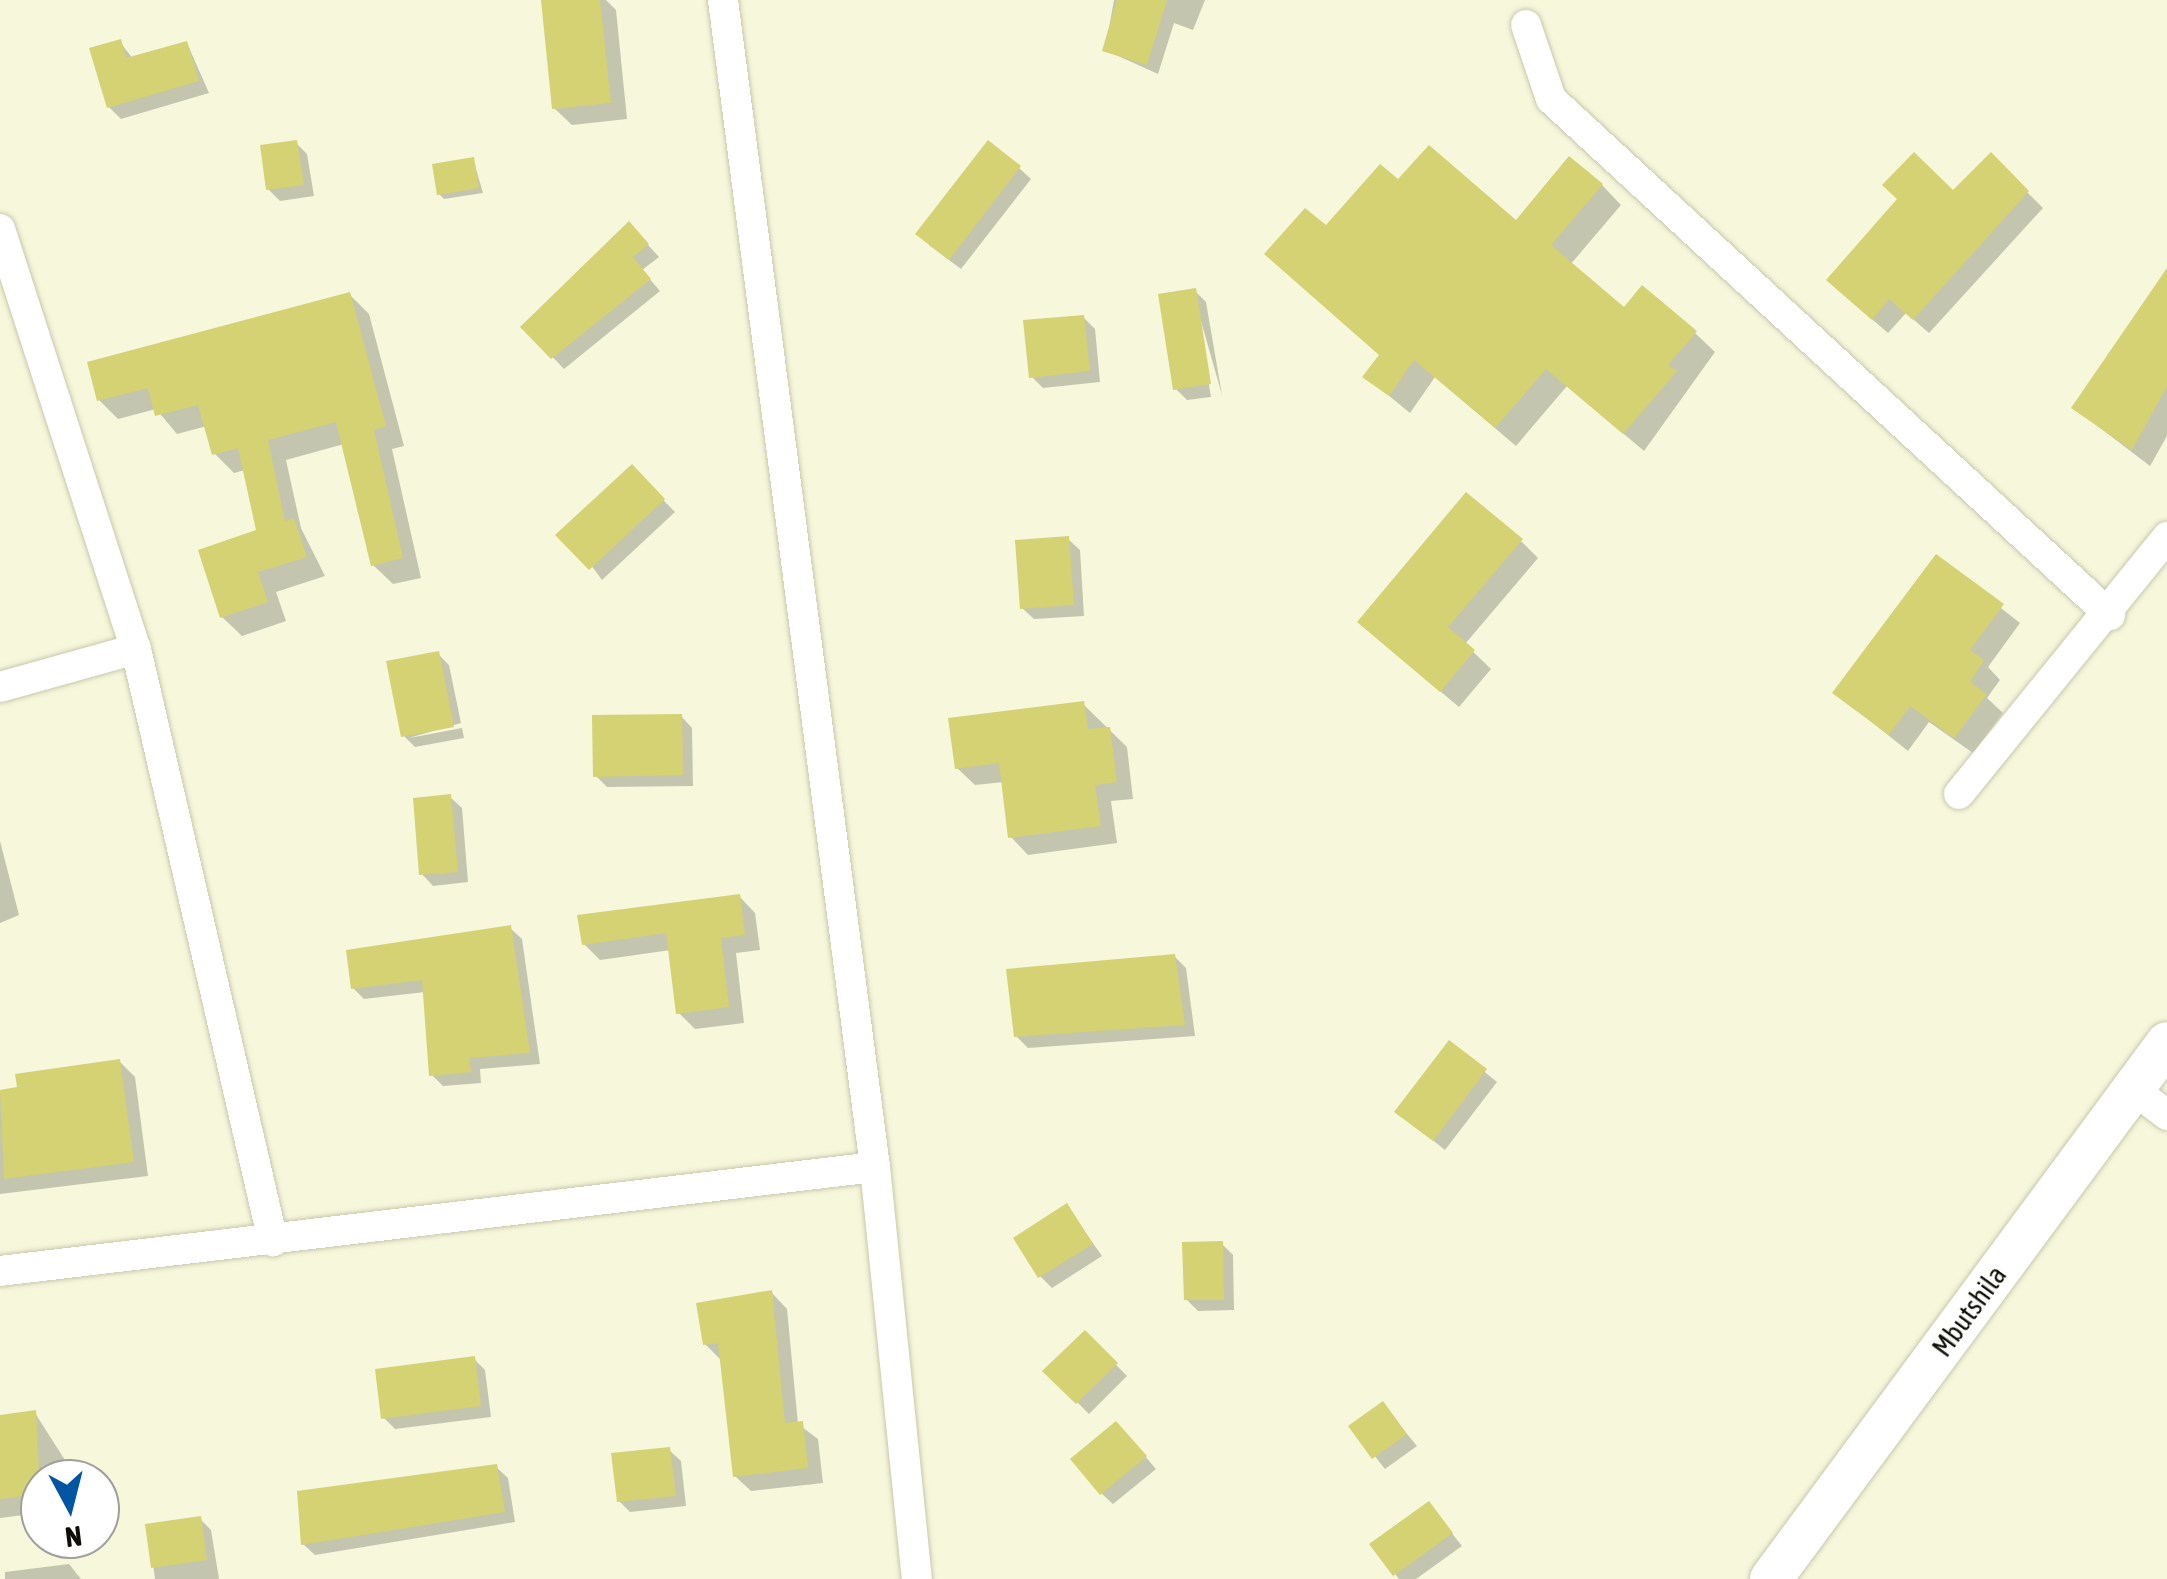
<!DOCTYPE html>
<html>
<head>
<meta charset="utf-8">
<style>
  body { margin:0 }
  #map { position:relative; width:2167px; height:1579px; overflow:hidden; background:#f6f7db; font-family:"Asap Condensed",sans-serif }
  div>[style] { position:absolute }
  .shadow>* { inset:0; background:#0003 }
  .building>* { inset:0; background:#d4d272 }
  .roads { filter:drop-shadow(0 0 2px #c8c8ad) drop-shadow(0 0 2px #c8c8ad) }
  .street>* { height:30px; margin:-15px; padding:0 15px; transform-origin:15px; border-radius:15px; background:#fff }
  .secondary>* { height:42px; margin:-21px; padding:0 21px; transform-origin:21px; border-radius:21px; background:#fff }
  span { translate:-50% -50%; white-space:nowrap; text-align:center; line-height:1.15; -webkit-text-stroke:10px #fff; paint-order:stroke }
  .street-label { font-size:28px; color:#0e0e06 }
  .north { position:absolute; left:20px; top:1459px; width:100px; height:100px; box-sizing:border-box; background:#fff; border:2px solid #9f9f9b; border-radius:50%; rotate:173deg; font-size:28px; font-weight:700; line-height:40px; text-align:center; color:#0e0e06 }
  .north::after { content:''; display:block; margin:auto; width:35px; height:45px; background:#0155a3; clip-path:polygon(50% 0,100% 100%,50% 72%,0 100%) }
</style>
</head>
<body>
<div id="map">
  <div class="shadow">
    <i style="clip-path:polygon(543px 0,606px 0,616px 10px,627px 119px,572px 125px,554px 108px)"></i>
    <i style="clip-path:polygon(1114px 0,1205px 0,1193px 30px,1174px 23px,1158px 74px,1105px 50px)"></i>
    <i style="clip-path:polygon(120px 42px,133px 59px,187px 43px,209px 93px,121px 119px,109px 107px)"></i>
    <i style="clip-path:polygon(296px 143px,307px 154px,314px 196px,280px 201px,268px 189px)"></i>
    <i style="clip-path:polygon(1991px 156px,2043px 208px,1929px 333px,1906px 313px,1888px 333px,1844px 295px)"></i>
    <i style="clip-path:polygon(473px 159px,483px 193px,444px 199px,439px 194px)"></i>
    <i style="clip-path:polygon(1019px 168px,1031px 179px,961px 269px,929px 245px)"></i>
    <i style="clip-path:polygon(1398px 183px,1516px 223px,1602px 185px,1621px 205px,1570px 265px,1624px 311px,1695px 333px,1715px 352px,1644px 451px,1567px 386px,1516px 446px,1435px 377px,1410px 413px,1366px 377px,1381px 356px,1326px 229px)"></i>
    <i style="clip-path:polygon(629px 224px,659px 257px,642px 270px,660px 291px,564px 369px,524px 327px)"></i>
    <i style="clip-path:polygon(1195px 291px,1206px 302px,1222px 395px,1195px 300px,1211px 397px,1187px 400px,1176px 389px)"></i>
    <i style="clip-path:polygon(349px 294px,369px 314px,404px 446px,392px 449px,421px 578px,393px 584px,373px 565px,344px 444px,286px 460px,301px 528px,325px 576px,276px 592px,286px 621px,242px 636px,222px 617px,259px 532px,245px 470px,234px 473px,215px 454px,207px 426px,177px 434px,156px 409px,118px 419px,99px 400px)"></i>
    <i style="clip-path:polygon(1083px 317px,1095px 329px,1100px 382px,1043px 388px,1031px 376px)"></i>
    <i style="clip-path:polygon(2167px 353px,2167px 436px,2150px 466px,2074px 408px)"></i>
    <i style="clip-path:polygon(632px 468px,675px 512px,602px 580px,565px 530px)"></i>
    <i style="clip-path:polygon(1068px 539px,1080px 550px,1084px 616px,1034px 619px,1022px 608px)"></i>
    <i style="clip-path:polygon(1521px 541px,1538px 558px,1465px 644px,1491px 669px,1459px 707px,1378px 639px)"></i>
    <i style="clip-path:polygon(1936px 557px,2020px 623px,1988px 667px,2000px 680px,1987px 698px,2003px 713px,1973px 753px,1929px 722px,1908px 751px,1835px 693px)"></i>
    <i style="clip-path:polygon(438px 654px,449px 665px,461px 723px,409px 738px,462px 728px,464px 738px,415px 747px,404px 736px)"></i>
    <i style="clip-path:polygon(1083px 704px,1127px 747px,1133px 799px,1111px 801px,1117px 843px,1028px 855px,1011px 837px,1004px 782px,975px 785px,957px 768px)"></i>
    <i style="clip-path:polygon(681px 716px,692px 728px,693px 786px,607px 787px,596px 776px)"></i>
    <i style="clip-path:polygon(450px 797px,462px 808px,468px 882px,433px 886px,422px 874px)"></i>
    <i style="clip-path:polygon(0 841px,19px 915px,0 923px)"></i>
    <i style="clip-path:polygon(739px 896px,755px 913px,760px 950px,736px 953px,744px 1023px,695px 1029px,679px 1013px,671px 950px,600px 960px,584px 944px)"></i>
    <i style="clip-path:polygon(510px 928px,522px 939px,540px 1064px,480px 1069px,481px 1083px,443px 1086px,432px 1075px,425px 992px,364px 999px,353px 988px)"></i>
    <i style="clip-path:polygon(1174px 956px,1186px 968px,1195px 1036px,1028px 1048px,1016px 1036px)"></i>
    <i style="clip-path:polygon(1450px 1044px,1497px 1082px,1445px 1150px,1397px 1112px)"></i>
    <i style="clip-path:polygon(120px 1062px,135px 1077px,148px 1176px,0 1194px,0 1092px)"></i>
    <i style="clip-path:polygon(1067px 1206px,1102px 1256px,1052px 1288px,1040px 1276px)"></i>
    <i style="clip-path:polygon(1222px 1244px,1233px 1255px,1234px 1310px,1198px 1311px,1186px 1299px)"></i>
    <i style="clip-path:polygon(772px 1293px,787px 1309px,798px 1424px,818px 1439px,823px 1483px,751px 1491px,735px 1476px,722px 1361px,705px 1344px)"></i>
    <i style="clip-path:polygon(1085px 1333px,1127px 1376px,1089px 1414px,1046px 1371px)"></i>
    <i style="clip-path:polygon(474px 1359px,485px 1370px,491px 1417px,395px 1429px,384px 1418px)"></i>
    <i style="clip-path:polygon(1382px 1404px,1417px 1446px,1385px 1469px,1351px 1426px)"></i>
    <i style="clip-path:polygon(35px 1413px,77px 1479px,40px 1479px,40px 1513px,0 1518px,0 1417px)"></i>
    <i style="clip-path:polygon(1127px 1435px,1156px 1469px,1113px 1504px,1101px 1493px)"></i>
    <i style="clip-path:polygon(669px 1450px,681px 1461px,686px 1506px,630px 1512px,619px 1501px)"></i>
    <i style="clip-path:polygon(496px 1467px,508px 1478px,515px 1522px,315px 1555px,303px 1544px)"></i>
    <i style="clip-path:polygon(1429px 1504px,1462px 1546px,1416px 1579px,1399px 1579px,1373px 1545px)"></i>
    <i style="clip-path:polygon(200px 1519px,211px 1530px,219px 1579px,155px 1579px,148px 1526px)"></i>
    <i style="clip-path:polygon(69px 1564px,81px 1579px,5px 1579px,5px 1572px)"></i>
  </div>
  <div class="building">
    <i style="clip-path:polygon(541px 0,600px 0,611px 103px,552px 109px)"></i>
    <i style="clip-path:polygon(1117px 0,1167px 0,1147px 65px,1102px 51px)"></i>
    <i style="clip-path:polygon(121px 39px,126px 58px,187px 41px,199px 81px,107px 108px,89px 48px)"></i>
    <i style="clip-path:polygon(297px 140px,304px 185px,266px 190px,260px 145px)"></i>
    <i style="clip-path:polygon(988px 140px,1021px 166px,949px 260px,915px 234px)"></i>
    <i style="clip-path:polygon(1429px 145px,1516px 220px,1569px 156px,1603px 184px,1551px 245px,1624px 307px,1642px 285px,1697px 331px,1668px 365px,1677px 371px,1623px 434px,1546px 369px,1495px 428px,1414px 360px,1389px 396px,1362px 377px,1379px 355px,1264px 254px,1305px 208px,1326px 225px,1380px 164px,1398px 179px)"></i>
    <i style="clip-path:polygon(1914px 152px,1953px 190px,1991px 152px,2029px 191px,1913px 320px,1889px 299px,1872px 320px,1826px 280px,1897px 199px,1882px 185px)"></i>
    <i style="clip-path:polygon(474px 157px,479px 188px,437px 195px,432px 164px)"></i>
    <i style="clip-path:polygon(629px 221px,649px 244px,633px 257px,651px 279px,551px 359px,520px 327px)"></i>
    <i style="clip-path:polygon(2167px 268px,2167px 386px,2132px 450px,2071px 408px)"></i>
    <i style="clip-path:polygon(1196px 288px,1211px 384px,1173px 390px,1158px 294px)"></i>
    <i style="clip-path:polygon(350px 292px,386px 426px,374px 430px,403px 558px,371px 566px,336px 422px,268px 440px,285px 521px,294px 518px,307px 557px,258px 572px,268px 602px,220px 618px,198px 550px,256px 530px,238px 448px,212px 455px,198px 405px,155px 416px,148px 388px,97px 401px,87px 362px)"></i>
    <i style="clip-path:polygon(1084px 315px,1090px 371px,1029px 378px,1023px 320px)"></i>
    <i style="clip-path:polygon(632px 464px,665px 499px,589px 570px,555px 535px)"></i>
    <i style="clip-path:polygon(1466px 492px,1523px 539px,1448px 627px,1475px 650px,1440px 692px,1357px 622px)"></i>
    <i style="clip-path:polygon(1069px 536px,1074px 605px,1020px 609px,1015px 540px)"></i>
    <i style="clip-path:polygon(1936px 554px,2004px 604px,1970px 650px,1984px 660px,1970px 682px,1987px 694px,1954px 738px,1910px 706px,1889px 735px,1832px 693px)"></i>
    <i style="clip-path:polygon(439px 651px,454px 727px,401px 737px,386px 661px)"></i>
    <i style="clip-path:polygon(1084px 701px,1088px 729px,1110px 727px,1117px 782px,1095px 785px,1101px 826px,1008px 838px,999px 763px,955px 769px,948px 718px)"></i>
    <i style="clip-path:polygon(682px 714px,683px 775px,593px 777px,592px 715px)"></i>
    <i style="clip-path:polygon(451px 794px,458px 872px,419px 875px,413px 798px)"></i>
    <i style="clip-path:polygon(740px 894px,745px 935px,721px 938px,729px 1007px,676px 1014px,666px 933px,582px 945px,577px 915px)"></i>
    <i style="clip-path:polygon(511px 925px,530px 1053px,469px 1058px,471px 1072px,429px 1076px,422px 980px,351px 989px,346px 950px)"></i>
    <i style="clip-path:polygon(1175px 954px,1185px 1025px,1014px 1037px,1006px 969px)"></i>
    <i style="clip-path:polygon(1449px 1040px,1487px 1069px,1433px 1141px,1394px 1112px)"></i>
    <i style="clip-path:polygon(120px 1059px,134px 1162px,4px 1179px,0 1090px,17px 1087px,15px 1074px)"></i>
    <i style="clip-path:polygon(1067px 1203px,1093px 1244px,1038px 1278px,1013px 1238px)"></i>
    <i style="clip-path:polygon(1223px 1241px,1224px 1300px,1184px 1300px,1182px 1242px)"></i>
    <i style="clip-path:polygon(772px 1290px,785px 1423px,803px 1421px,808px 1468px,733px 1477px,718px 1343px,703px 1345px,696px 1303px)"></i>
    <i style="clip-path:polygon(1085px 1330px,1118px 1363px,1076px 1404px,1042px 1371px)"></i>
    <i style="clip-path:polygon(475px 1356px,481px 1406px,381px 1419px,375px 1369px)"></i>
    <i style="clip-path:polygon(1383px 1401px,1407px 1434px,1372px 1459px,1348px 1426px)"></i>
    <i style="clip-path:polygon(36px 1410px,40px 1494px,0 1499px,0 1415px)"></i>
    <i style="clip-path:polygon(1116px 1421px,1147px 1456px,1100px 1495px,1070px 1459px)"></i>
    <i style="clip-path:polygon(670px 1447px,676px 1496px,617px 1502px,611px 1453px)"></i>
    <i style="clip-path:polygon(497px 1464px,505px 1512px,301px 1545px,297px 1491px)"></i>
    <i style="clip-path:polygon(1429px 1501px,1453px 1533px,1393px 1576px,1369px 1544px)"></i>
    <i style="clip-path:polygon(201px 1516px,207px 1560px,151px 1568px,145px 1524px)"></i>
  </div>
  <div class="roads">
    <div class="street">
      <i style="left:723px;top:0;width:1177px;rotate:82.58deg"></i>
      <i style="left:875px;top:1167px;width:414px;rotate:84.2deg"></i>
      <i style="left:1526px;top:25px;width:78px;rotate:71.3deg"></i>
      <i style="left:1551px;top:99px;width:761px;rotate:42.71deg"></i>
      <i style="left:0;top:229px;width:441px;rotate:72.1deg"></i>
      <i style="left:136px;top:649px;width:608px;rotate:76.97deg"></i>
      <i style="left:0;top:687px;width:141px;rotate:-15.6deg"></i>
      <i style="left:1959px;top:794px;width:331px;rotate:-51deg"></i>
      <i style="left:2133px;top:1089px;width:43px;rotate:37.4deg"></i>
      <i style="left:0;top:1271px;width:881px;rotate:-6.78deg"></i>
    </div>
    <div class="secondary">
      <i style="left:1771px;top:1579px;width:666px;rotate:-53.54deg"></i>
    </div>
  </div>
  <div class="street-label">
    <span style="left:1969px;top:1311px;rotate:-54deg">Mbutshila</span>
  </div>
  <div class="north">N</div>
</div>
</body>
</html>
